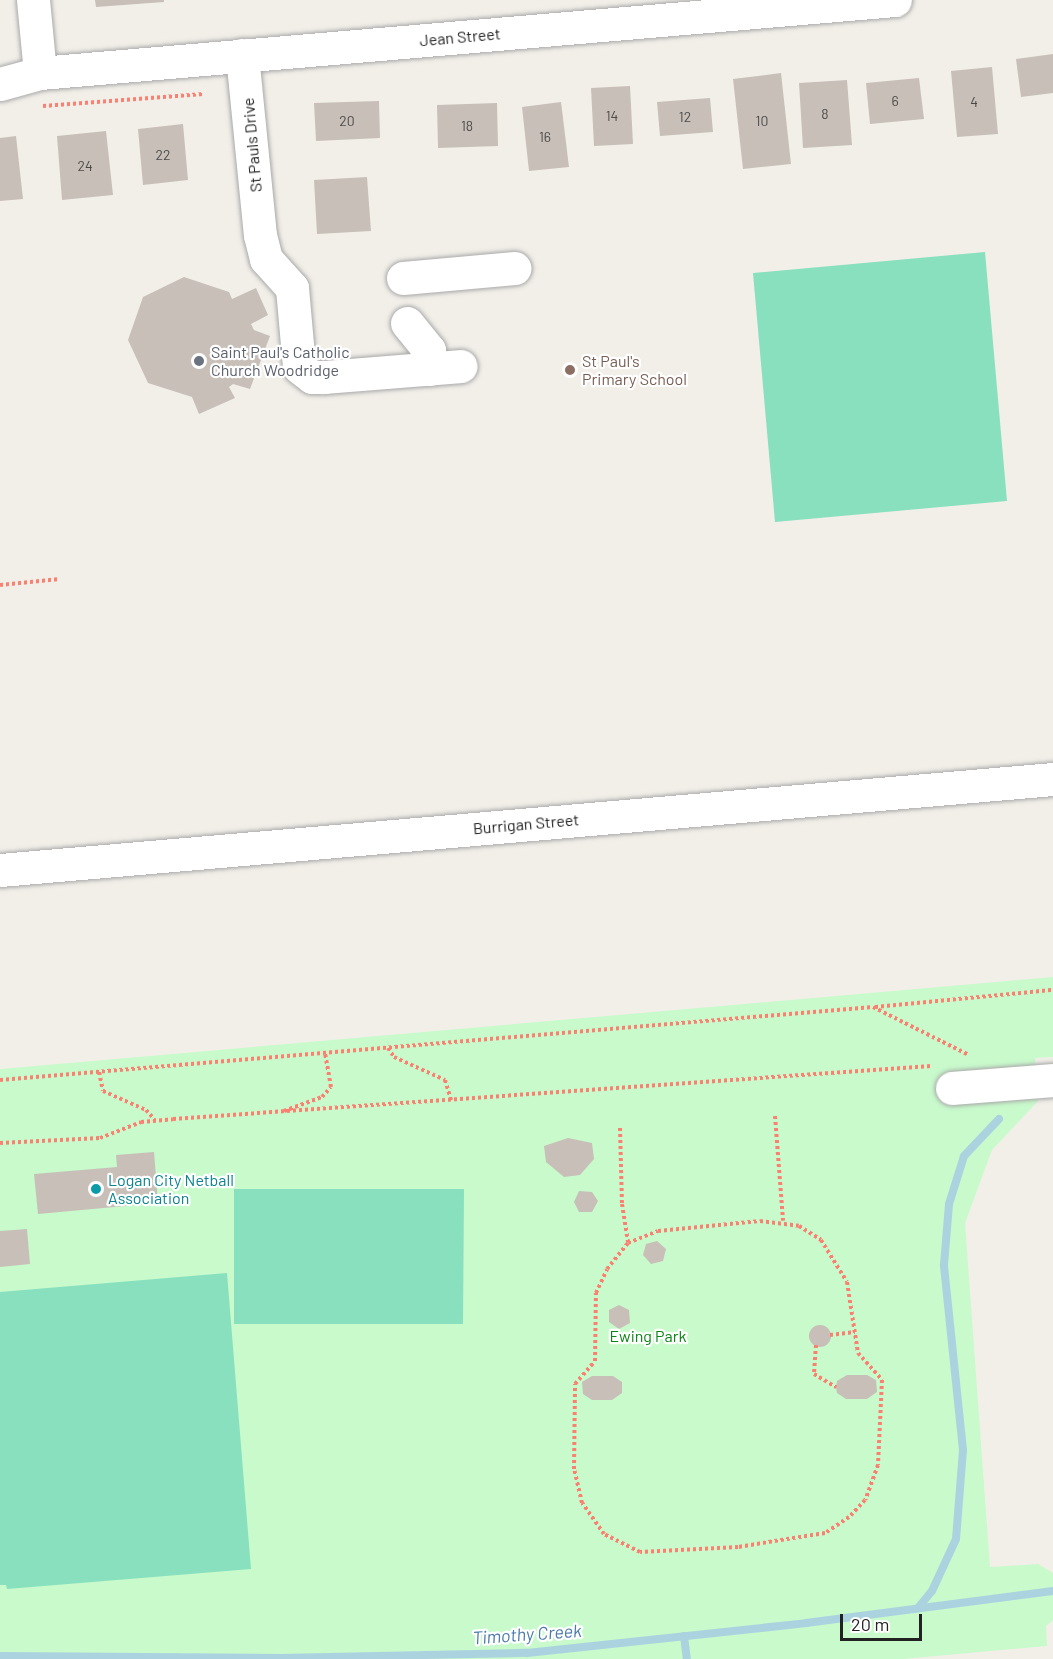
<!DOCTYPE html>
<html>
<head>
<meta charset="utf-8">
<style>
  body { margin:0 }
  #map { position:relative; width:1053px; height:1659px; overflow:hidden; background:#f2efe9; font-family:Barlow,sans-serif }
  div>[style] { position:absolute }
  .park>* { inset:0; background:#c8facc }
  .pitch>* { inset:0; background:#88e0be }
  .stream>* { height:8px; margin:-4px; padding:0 4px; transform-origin:4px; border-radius:4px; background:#aad3df }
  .building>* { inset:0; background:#c7bfb8 }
  .round { border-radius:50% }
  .path>* { height:4px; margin-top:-2px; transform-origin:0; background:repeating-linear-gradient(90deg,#fa8072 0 3px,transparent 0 6px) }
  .roads { filter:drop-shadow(0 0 2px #a9a9a9) drop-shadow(0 0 2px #a9a9a9) }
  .minor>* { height:33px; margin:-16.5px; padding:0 16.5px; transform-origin:16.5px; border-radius:16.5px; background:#fff }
  .dots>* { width:16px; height:16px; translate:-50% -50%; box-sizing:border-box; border:3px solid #fff; border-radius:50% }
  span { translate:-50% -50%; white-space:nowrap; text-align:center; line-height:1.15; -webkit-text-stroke:4.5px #fff; paint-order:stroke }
  .number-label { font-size:14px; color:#4b4948 }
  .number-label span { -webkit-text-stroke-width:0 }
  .street-label { font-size:16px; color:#222 }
  .worship-label { font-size:16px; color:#5b616d }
  .left { translate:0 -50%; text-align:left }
  .education-label { font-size:16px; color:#785e54 }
  .culture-label { font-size:16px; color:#0d838f }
  .park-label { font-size:16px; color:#0c8416 }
  .water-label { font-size:18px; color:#4a7aab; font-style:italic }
  .scale { position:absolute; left:840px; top:1614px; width:82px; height:27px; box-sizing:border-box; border:3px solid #222; border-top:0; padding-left:8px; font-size:18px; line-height:21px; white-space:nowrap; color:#222; -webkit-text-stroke:4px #fff; paint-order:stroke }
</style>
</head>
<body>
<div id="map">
  <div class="park">
    <i style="clip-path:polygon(1053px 977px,1053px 1057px,1035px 1058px,1038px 1101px,992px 1150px,965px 1223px,990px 1567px,1038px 1564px,1053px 1573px,1053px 1620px,1046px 1626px,1047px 1646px,903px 1659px,0 1659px,0 1069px)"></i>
  </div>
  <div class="pitch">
    <i style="clip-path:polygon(985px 252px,1007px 501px,775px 522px,753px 273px)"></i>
    <i style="clip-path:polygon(234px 1189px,464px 1189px,463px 1324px,234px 1324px)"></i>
    <i style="clip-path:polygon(227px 1273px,251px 1569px,7px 1589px,6px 1585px,0 1585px,0 1292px)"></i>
  </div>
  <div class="stream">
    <i style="left:918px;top:1608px;width:22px;rotate:-51deg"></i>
    <i style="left:932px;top:1591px;width:57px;rotate:-65.2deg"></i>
    <i style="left:956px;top:1539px;width:89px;rotate:-85.5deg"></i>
    <i style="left:963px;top:1450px;width:186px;rotate:-95.9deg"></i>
    <i style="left:944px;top:1265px;width:61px;rotate:-85.3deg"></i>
    <i style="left:949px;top:1204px;width:50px;rotate:-72.6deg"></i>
    <i style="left:964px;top:1156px;width:51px;rotate:-46.6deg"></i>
    <i style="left:684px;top:1636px;width:23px;rotate:83deg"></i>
    <i style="left:0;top:1656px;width:281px;rotate:0.4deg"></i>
    <i style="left:281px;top:1658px;width:246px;rotate:-1.2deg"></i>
    <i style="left:527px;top:1653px;width:281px;rotate:-6.1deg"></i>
    <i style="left:806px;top:1623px;width:249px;rotate:-7.4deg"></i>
  </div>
  <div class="building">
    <i style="clip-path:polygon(95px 0,164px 0,164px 2px,96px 7px)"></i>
    <i style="clip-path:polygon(1053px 54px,1053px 93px,1021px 97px,1016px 59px)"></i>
    <i style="clip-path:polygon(992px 67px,998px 134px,957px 137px,951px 71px)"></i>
    <i style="clip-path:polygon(781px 73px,791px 164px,743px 169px,733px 79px)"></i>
    <i style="clip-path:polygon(919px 78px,924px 119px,870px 124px,866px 83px)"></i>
    <i style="clip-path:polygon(847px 80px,852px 145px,803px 148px,799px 83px)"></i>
    <i style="clip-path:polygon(630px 86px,633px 144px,594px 146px,591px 88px)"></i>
    <i style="clip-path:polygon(710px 98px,713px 132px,660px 136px,657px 102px)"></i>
    <i style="clip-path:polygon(379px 101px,380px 138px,316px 141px,314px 103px)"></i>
    <i style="clip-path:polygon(561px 102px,569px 167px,529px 171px,522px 107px)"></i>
    <i style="clip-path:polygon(497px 103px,498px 146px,438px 148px,437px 105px)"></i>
    <i style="clip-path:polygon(183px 124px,188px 180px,143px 185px,138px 129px)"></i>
    <i style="clip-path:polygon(106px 131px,113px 195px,62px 200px,57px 136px)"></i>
    <i style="clip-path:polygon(16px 136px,23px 199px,0 201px,0 138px)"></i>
    <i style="clip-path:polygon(367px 177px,371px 231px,317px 234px,314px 180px)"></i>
    <i style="clip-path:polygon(184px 277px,229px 292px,232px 299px,256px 288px,268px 315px,251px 324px,254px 330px,270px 336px,250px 389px,233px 384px,229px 387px,235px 398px,199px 414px,192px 397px,148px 383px,128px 340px,143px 297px)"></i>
    <i style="clip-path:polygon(568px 1138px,592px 1143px,594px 1159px,580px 1175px,564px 1177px,546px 1162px,544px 1146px)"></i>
    <i style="clip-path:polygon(154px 1152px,158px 1203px,38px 1214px,34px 1174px,117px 1167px,116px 1155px)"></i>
    <i style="clip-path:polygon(579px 1191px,592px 1192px,598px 1201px,592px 1212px,579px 1212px,574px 1202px)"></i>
    <i style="clip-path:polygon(27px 1229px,30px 1264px,0 1267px,0 1231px)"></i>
    <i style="clip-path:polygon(657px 1241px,666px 1249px,663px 1261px,651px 1264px,643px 1255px,646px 1244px)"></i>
    <i style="clip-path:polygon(619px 1305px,629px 1310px,630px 1323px,619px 1329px,609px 1322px,609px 1310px)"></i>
    <i class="round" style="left:809px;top:1325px;width:22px;height:22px"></i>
    <i style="clip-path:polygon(847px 1375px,867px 1375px,876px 1380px,877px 1392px,867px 1399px,846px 1399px,837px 1393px,836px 1387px,837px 1381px)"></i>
    <i style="clip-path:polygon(592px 1376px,613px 1376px,622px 1382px,622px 1393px,612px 1400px,592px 1400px,583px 1394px,582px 1382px)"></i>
  </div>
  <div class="path">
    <i style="left:43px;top:106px;width:161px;rotate:-4.3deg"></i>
    <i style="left:0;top:585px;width:60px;rotate:-5.7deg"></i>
    <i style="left:875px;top:1007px;width:179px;rotate:-5.5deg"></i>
    <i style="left:388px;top:1048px;width:11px;rotate:56deg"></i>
    <i style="left:394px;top:1057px;width:56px;rotate:24.3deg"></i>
    <i style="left:445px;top:1080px;width:21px;rotate:73deg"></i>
    <i style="left:99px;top:1072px;width:19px;rotate:78deg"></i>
    <i style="left:103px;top:1091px;width:47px;rotate:23.8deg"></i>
    <i style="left:146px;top:1110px;width:13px;rotate:48deg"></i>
    <i style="left:0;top:1080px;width:876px;rotate:-4.78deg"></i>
    <i style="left:873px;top:1007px;width:107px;rotate:26.6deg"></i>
    <i style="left:284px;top:1111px;width:40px;rotate:-20.2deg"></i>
    <i style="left:322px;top:1097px;width:13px;rotate:-48deg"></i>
    <i style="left:331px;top:1087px;width:35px;rotate:-100deg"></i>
    <i style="left:775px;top:1116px;width:105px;rotate:85.6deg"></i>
    <i style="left:620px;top:1128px;width:76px;rotate:88.5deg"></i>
    <i style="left:622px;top:1204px;width:39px;rotate:81deg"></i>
    <i style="left:0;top:1143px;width:100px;rotate:-2.9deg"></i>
    <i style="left:100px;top:1138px;width:44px;rotate:-21.3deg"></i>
    <i style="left:141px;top:1122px;width:32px;rotate:-5deg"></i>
    <i style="left:173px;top:1119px;width:760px;rotate:-4deg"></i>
    <i style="left:760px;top:1221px;width:39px;rotate:7deg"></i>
    <i style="left:799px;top:1226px;width:26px;rotate:32deg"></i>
    <i style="left:821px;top:1240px;width:49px;rotate:58.2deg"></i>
    <i style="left:847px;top:1282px;width:72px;rotate:81.2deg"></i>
    <i style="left:858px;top:1353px;width:36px;rotate:48deg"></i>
    <i style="left:882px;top:1380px;width:85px;rotate:92.7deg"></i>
    <i style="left:878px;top:1465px;width:37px;rotate:110deg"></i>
    <i style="left:865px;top:1500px;width:23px;rotate:133deg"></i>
    <i style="left:849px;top:1517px;width:29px;rotate:146deg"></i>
    <i style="left:825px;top:1533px;width:88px;rotate:170.9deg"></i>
    <i style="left:738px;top:1547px;width:98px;rotate:177.1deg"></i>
    <i style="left:640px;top:1552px;width:40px;rotate:-153.4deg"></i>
    <i style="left:604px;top:1534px;width:38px;rotate:-125deg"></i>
    <i style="left:582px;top:1503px;width:35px;rotate:-103deg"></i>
    <i style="left:574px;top:1469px;width:85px;rotate:-89.3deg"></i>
    <i style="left:575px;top:1384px;width:30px;rotate:-49deg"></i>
    <i style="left:595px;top:1361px;width:68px;rotate:-89.2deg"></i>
    <i style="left:596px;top:1293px;width:26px;rotate:-65deg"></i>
    <i style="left:607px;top:1269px;width:33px;rotate:-51deg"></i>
    <i style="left:628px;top:1243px;width:32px;rotate:-22deg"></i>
    <i style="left:658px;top:1231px;width:102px;rotate:-5.6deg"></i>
    <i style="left:830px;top:1335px;width:25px;rotate:-7deg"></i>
    <i style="left:816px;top:1345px;width:29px;rotate:94deg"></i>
    <i style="left:814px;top:1374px;width:26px;rotate:31deg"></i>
  </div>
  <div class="roads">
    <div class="minor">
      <i style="left:33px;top:0;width:73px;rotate:84.5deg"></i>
      <i style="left:242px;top:55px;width:181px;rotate:84.3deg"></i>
      <i style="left:260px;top:235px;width:25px;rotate:76deg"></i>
      <i style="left:266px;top:259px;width:39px;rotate:48deg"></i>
      <i style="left:292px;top:288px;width:79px;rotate:84.9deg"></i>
      <i style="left:299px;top:367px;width:16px;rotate:38deg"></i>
      <i style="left:312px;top:377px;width:12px"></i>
      <i style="left:324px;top:377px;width:137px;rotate:-4.6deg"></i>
      <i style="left:0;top:84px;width:41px;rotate:-15.4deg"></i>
      <i style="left:40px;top:73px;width:858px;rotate:-4.88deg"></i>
      <i style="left:403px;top:278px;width:112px;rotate:-5.1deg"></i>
      <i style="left:407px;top:323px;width:35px;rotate:51deg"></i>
      <i style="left:429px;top:350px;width:19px;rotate:87deg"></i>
      <i style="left:0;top:870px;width:1057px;rotate:-4.94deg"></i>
      <i style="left:952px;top:1088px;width:101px;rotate:-4.5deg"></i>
    </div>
  </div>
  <div class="dots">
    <i style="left:199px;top:361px;background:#6b7280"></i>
    <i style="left:570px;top:370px;background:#8d6e63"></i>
    <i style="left:96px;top:1189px;background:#0f9aa8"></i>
  </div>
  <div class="number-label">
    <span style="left:895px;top:101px">6</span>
    <span style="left:974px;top:102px">4</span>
    <span style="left:825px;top:114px">8</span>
    <span style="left:612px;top:116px">14</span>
    <span style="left:685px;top:117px">12</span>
    <span style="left:347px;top:121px">20</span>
    <span style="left:762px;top:121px">10</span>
    <span style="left:467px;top:126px">18</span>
    <span style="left:545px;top:137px">16</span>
    <span style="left:163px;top:155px">22</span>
    <span style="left:85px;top:166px">24</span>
  </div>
  <div class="street-label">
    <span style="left:460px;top:37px;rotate:-5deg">Jean Street</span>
    <span style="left:252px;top:145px;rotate:-95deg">St Pauls Drive</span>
    <span style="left:526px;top:824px;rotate:-5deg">Burrigan Street</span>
  </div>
  <div class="worship-label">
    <span class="left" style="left:211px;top:361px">Saint Paul's Catholic<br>Church Woodridge</span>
  </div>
  <div class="education-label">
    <span class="left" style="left:582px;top:370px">St Paul's<br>Primary School</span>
  </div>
  <div class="culture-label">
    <span class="left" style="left:108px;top:1189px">Logan City Netball<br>Association</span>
  </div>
  <div class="park-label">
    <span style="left:648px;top:1336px">Ewing Park</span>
  </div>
  <div class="water-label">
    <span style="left:527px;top:1634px;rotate:-4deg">Timothy Creek</span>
  </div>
  <div class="scale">20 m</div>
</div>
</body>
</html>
